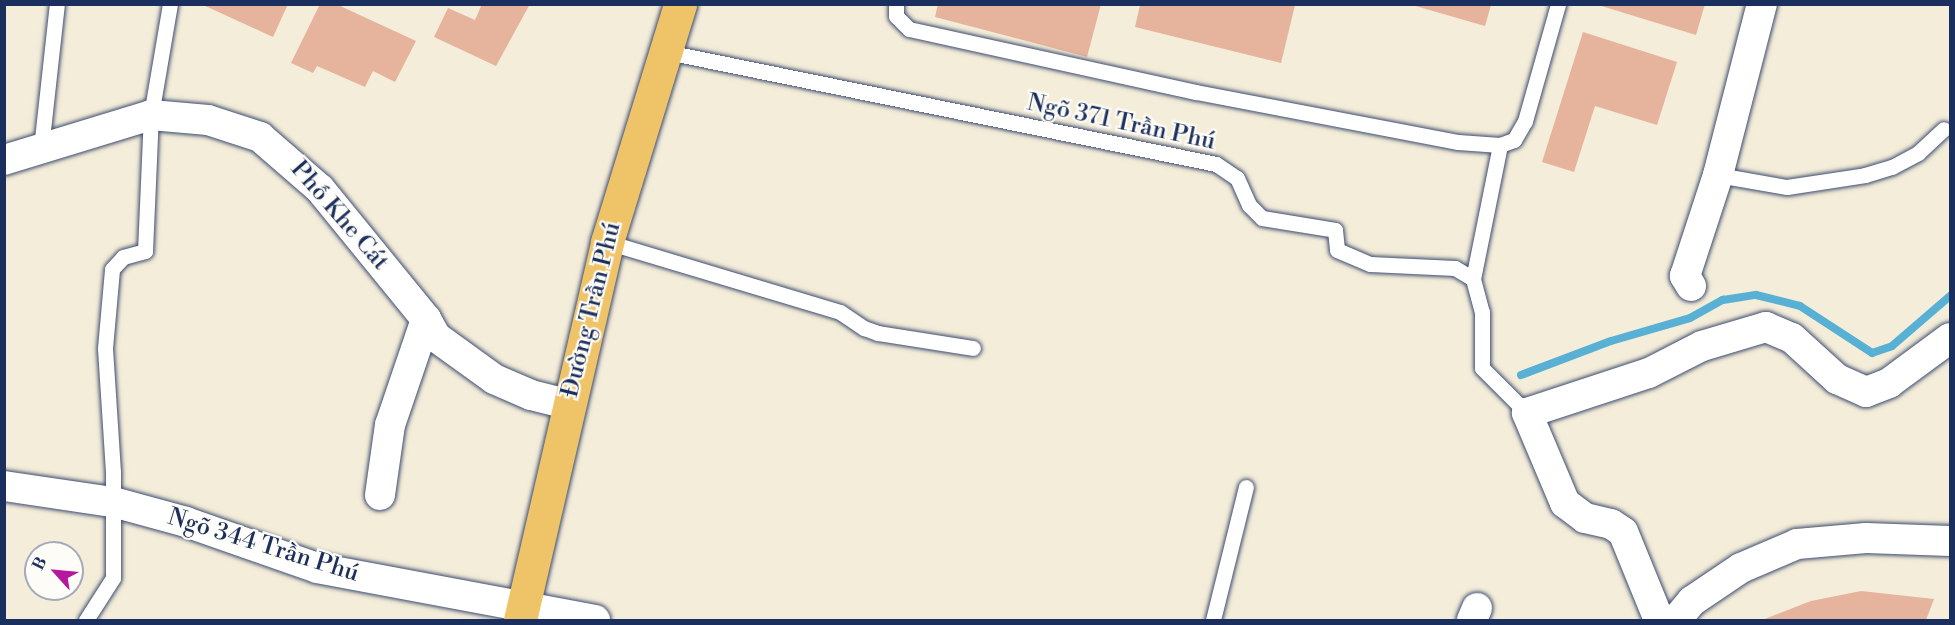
<!DOCTYPE html>
<html>
<head>
<meta charset="utf-8">
<style>
  body { margin:0 }
  #map { position:relative; width:1955px; height:625px; overflow:hidden; background:#f4edd9; font-family:"Libre Bodoni",serif }
  div>[style] { position:absolute }
  .stream>* { height:8px; margin:-4px; padding:0 4px; transform-origin:4px; border-radius:4px; background:#58b1d5 }
  .building>* { inset:0; background:#e6b49c }
  .roads { filter:drop-shadow(0 0 2px #3c4c70) drop-shadow(0 0 2px #3c4c70) }
  .lane>* { height:15px; margin:-7.5px; padding:0 7.5px; transform-origin:7.5px; border-radius:7.5px; background:#fff }
  .street>* { height:30px; margin:-15px; padding:0 15px; transform-origin:15px; border-radius:15px; background:#fff }
  .primary>* { height:33px; margin:-16.5px; padding:0 16.5px; transform-origin:16.5px; border-radius:16.5px; background:#efc469 }
  span { translate:-50% -50%; white-space:nowrap; text-align:center; line-height:1.15; -webkit-text-stroke:4.5px #fdfcf7; paint-order:stroke }
  .street-label { font-size:24px; color:#1b2f5e }
  .frame { position:absolute; inset:0; border:6px solid #1b2f5e; pointer-events:none }
  .north { position:absolute; left:24px; top:541px; width:60px; height:60px; box-sizing:border-box; background:#fdfcf7; border:2px solid #a3aaba; border-radius:50%; rotate:297deg; font-size:16px; font-weight:700; line-height:24px; text-align:center; color:#1b2f5e }
  .north::after { content:''; display:block; margin:auto; width:21px; height:27px; background:#b5179e; clip-path:polygon(50% 0,100% 100%,50% 72%,0 100%) }
</style>
</head>
<body>
<div id="map">
  <div class="stream">
    <i style="left:1521px;top:375px;width:96px;rotate:-20.7deg"></i>
    <i style="left:1611px;top:341px;width:82px;rotate:-16.2deg"></i>
    <i style="left:1690px;top:318px;width:38px;rotate:-29deg"></i>
    <i style="left:1723px;top:300px;width:33px;rotate:-9deg"></i>
    <i style="left:1756px;top:295px;width:45px;rotate:14deg"></i>
    <i style="left:1800px;top:306px;width:86px;rotate:33.1deg"></i>
    <i style="left:1872px;top:353px;width:21px;rotate:-19deg"></i>
    <i style="left:1892px;top:346px;width:77px;rotate:-40.8deg"></i>
  </div>
  <div class="building">
    <i style="clip-path:polygon(201px 4px,288px 4px,273px 37px)"></i>
    <i style="clip-path:polygon(320px 4px,336px 4px,416px 41px,395px 82px,373px 71px,365px 87px,317px 66px,313px 73px,291px 63px)"></i>
    <i style="clip-path:polygon(482px 4px,530px 4px,496px 66px,434px 37px,448px 8px,475px 20px)"></i>
    <i style="clip-path:polygon(938px 4px,1101px 4px,1087px 57px,935px 17px)"></i>
    <i style="clip-path:polygon(1595px 4px,1705px 4px,1696px 35px)"></i>
    <i style="clip-path:polygon(1140px 5px,1295px 5px,1281px 63px,1135px 27px)"></i>
    <i style="clip-path:polygon(1412px 5px,1491px 5px,1485px 26px)"></i>
    <i style="clip-path:polygon(1583px 32px,1677px 62px,1657px 125px,1595px 106px,1574px 172px,1542px 162px)"></i>
    <i style="clip-path:polygon(1861px 591px,1934px 599px,1926px 620px,1762px 620px,1811px 601px)"></i>
  </div>
  <div class="roads">
    <div class="lane">
      <i style="left:896px;top:4px;width:12px;rotate:90deg"></i>
      <i style="left:896px;top:16px;width:18px;rotate:45deg"></i>
      <i style="left:909px;top:29px;width:294px;rotate:12.4deg"></i>
      <i style="left:1196px;top:92px;width:267px;rotate:10.8deg"></i>
      <i style="left:1458px;top:142px;width:42px;rotate:4.1deg"></i>
      <i style="left:1500px;top:145px;width:15px;rotate:-20deg"></i>
      <i style="left:1514px;top:140px;width:22px;rotate:-60deg"></i>
      <i style="left:1525px;top:121px;width:122px;rotate:-74.2deg"></i>
      <i style="left:667px;top:52px;width:560px;rotate:11.53deg"></i>
      <i style="left:1216px;top:164px;width:25px;rotate:34deg"></i>
      <i style="left:1237px;top:178px;width:30px;rotate:66deg"></i>
      <i style="left:1249px;top:205px;width:18px;rotate:45deg"></i>
      <i style="left:1262px;top:218px;width:74px;rotate:9.3deg"></i>
      <i style="left:1335px;top:230px;width:20px;rotate:84deg"></i>
      <i style="left:1337px;top:250px;width:36px;rotate:23deg"></i>
      <i style="left:1370px;top:264px;width:85px;rotate:2.7deg"></i>
      <i style="left:1455px;top:268px;width:21px;rotate:31deg"></i>
      <i style="left:1473px;top:279px;width:34px;rotate:75deg"></i>
      <i style="left:1482px;top:312px;width:56px;rotate:90deg"></i>
      <i style="left:1482px;top:368px;width:64px;rotate:45deg"></i>
      <i style="left:41px;top:148px;width:145px;rotate:-83.7deg"></i>
      <i style="left:1718px;top:175px;width:70px;rotate:9.9deg"></i>
      <i style="left:1787px;top:187px;width:79px;rotate:-8.7deg"></i>
      <i style="left:1865px;top:175px;width:28px;rotate:-17deg"></i>
      <i style="left:1892px;top:167px;width:30px;rotate:-28deg"></i>
      <i style="left:1918px;top:153px;width:35px;rotate:-43deg"></i>
      <i style="left:607px;top:242px;width:243px;rotate:16.7deg"></i>
      <i style="left:840px;top:312px;width:29px;rotate:34deg"></i>
      <i style="left:864px;top:328px;width:15px;rotate:20deg"></i>
      <i style="left:878px;top:333px;width:96px;rotate:9deg"></i>
      <i style="left:1473px;top:279px;width:137px;rotate:-78.6deg"></i>
      <i style="left:86px;top:620px;width:50px;rotate:-57.3deg"></i>
      <i style="left:113px;top:578px;width:106px;rotate:-90deg"></i>
      <i style="left:113px;top:472px;width:124px;rotate:-93.7deg"></i>
      <i style="left:105px;top:348px;width:79px;rotate:-84.9deg"></i>
      <i style="left:112px;top:269px;width:16px;rotate:-47deg"></i>
      <i style="left:123px;top:257px;width:23px;rotate:-15deg"></i>
      <i style="left:145px;top:251px;width:136px;rotate:-87.5deg"></i>
      <i style="left:151px;top:115px;width:113px;rotate:-80.3deg"></i>
      <i style="left:1213px;top:620px;width:137px;rotate:-76.1deg"></i>
    </div>
    <div class="street">
      <i style="left:4px;top:160px;width:154px;rotate:-17deg"></i>
      <i style="left:151px;top:115px;width:57px;rotate:5deg"></i>
      <i style="left:208px;top:120px;width:55px;rotate:18.1deg"></i>
      <i style="left:260px;top:137px;width:79px;rotate:40.9deg"></i>
      <i style="left:320px;top:189px;width:168px;rotate:50.8deg"></i>
      <i style="left:426px;top:319px;width:21px;rotate:61deg"></i>
      <i style="left:436px;top:337px;width:72px;rotate:35.9deg"></i>
      <i style="left:494px;top:379px;width:40px;rotate:23.4deg"></i>
      <i style="left:531px;top:395px;width:38px;rotate:14deg"></i>
      <i style="left:1691px;top:286px;width:12px;rotate:-121deg"></i>
      <i style="left:1685px;top:276px;width:106px;rotate:-71.9deg"></i>
      <i style="left:1718px;top:175px;width:177px;rotate:-75.6deg"></i>
      <i style="left:4px;top:486px;width:110px;rotate:8.4deg"></i>
      <i style="left:113px;top:502px;width:76px;rotate:15.3deg"></i>
      <i style="left:186px;top:522px;width:139px;rotate:19.3deg"></i>
      <i style="left:317px;top:568px;width:283px;rotate:10.6deg"></i>
      <i style="left:380px;top:495px;width:71px;rotate:-81.9deg"></i>
      <i style="left:390px;top:425px;width:112px;rotate:-71.2deg"></i>
      <i style="left:1472px;top:620px;width:13px;rotate:-67deg"></i>
      <i style="left:1659px;top:620px;width:95px;rotate:-112.2deg"></i>
      <i style="left:1623px;top:532px;width:14px;rotate:-146deg"></i>
      <i style="left:1611px;top:524px;width:27px;rotate:-167deg"></i>
      <i style="left:1585px;top:518px;width:25px;rotate:-143deg"></i>
      <i style="left:1565px;top:503px;width:98px;rotate:-112.9deg"></i>
      <i style="left:1527px;top:413px;width:128px;rotate:-18.2deg"></i>
      <i style="left:1649px;top:373px;width:59px;rotate:-27deg"></i>
      <i style="left:1702px;top:346px;width:67px;rotate:-16.5deg"></i>
      <i style="left:1766px;top:327px;width:28px;rotate:23deg"></i>
      <i style="left:1792px;top:338px;width:61px;rotate:42.3deg"></i>
      <i style="left:1837px;top:379px;width:32px;rotate:24deg"></i>
      <i style="left:1866px;top:392px;width:25px;rotate:-21deg"></i>
      <i style="left:1889px;top:383px;width:76px;rotate:-36.4deg"></i>
      <i style="left:1676px;top:620px;width:25px;rotate:-50deg"></i>
      <i style="left:1692px;top:601px;width:59px;rotate:-34deg"></i>
      <i style="left:1741px;top:568px;width:61px;rotate:-23.2deg"></i>
      <i style="left:1797px;top:544px;width:69px;rotate:-5deg"></i>
      <i style="left:1866px;top:538px;width:84px;rotate:2deg"></i>
    </div>
    <div class="primary">
      <i style="left:520px;top:620px;width:388px;rotate:-77deg"></i>
      <i style="left:607px;top:242px;width:249px;rotate:-72.9deg"></i>
    </div>
  </div>
  <div class="street-label">
    <span style="left:1121px;top:123px;rotate:12deg">Ngõ 371 Trần Phú</span>
    <span style="left:339px;top:216px;rotate:49deg">Phố Khe Cát</span>
    <span style="left:592px;top:310px;rotate:-76deg">Đường Trần Phú</span>
    <span style="left:263px;top:546px;rotate:17deg">Ngõ 344 Trần Phú</span>
  </div>
  <div class="frame"></div>
  <div class="north">B</div>
</div>
</body>
</html>
